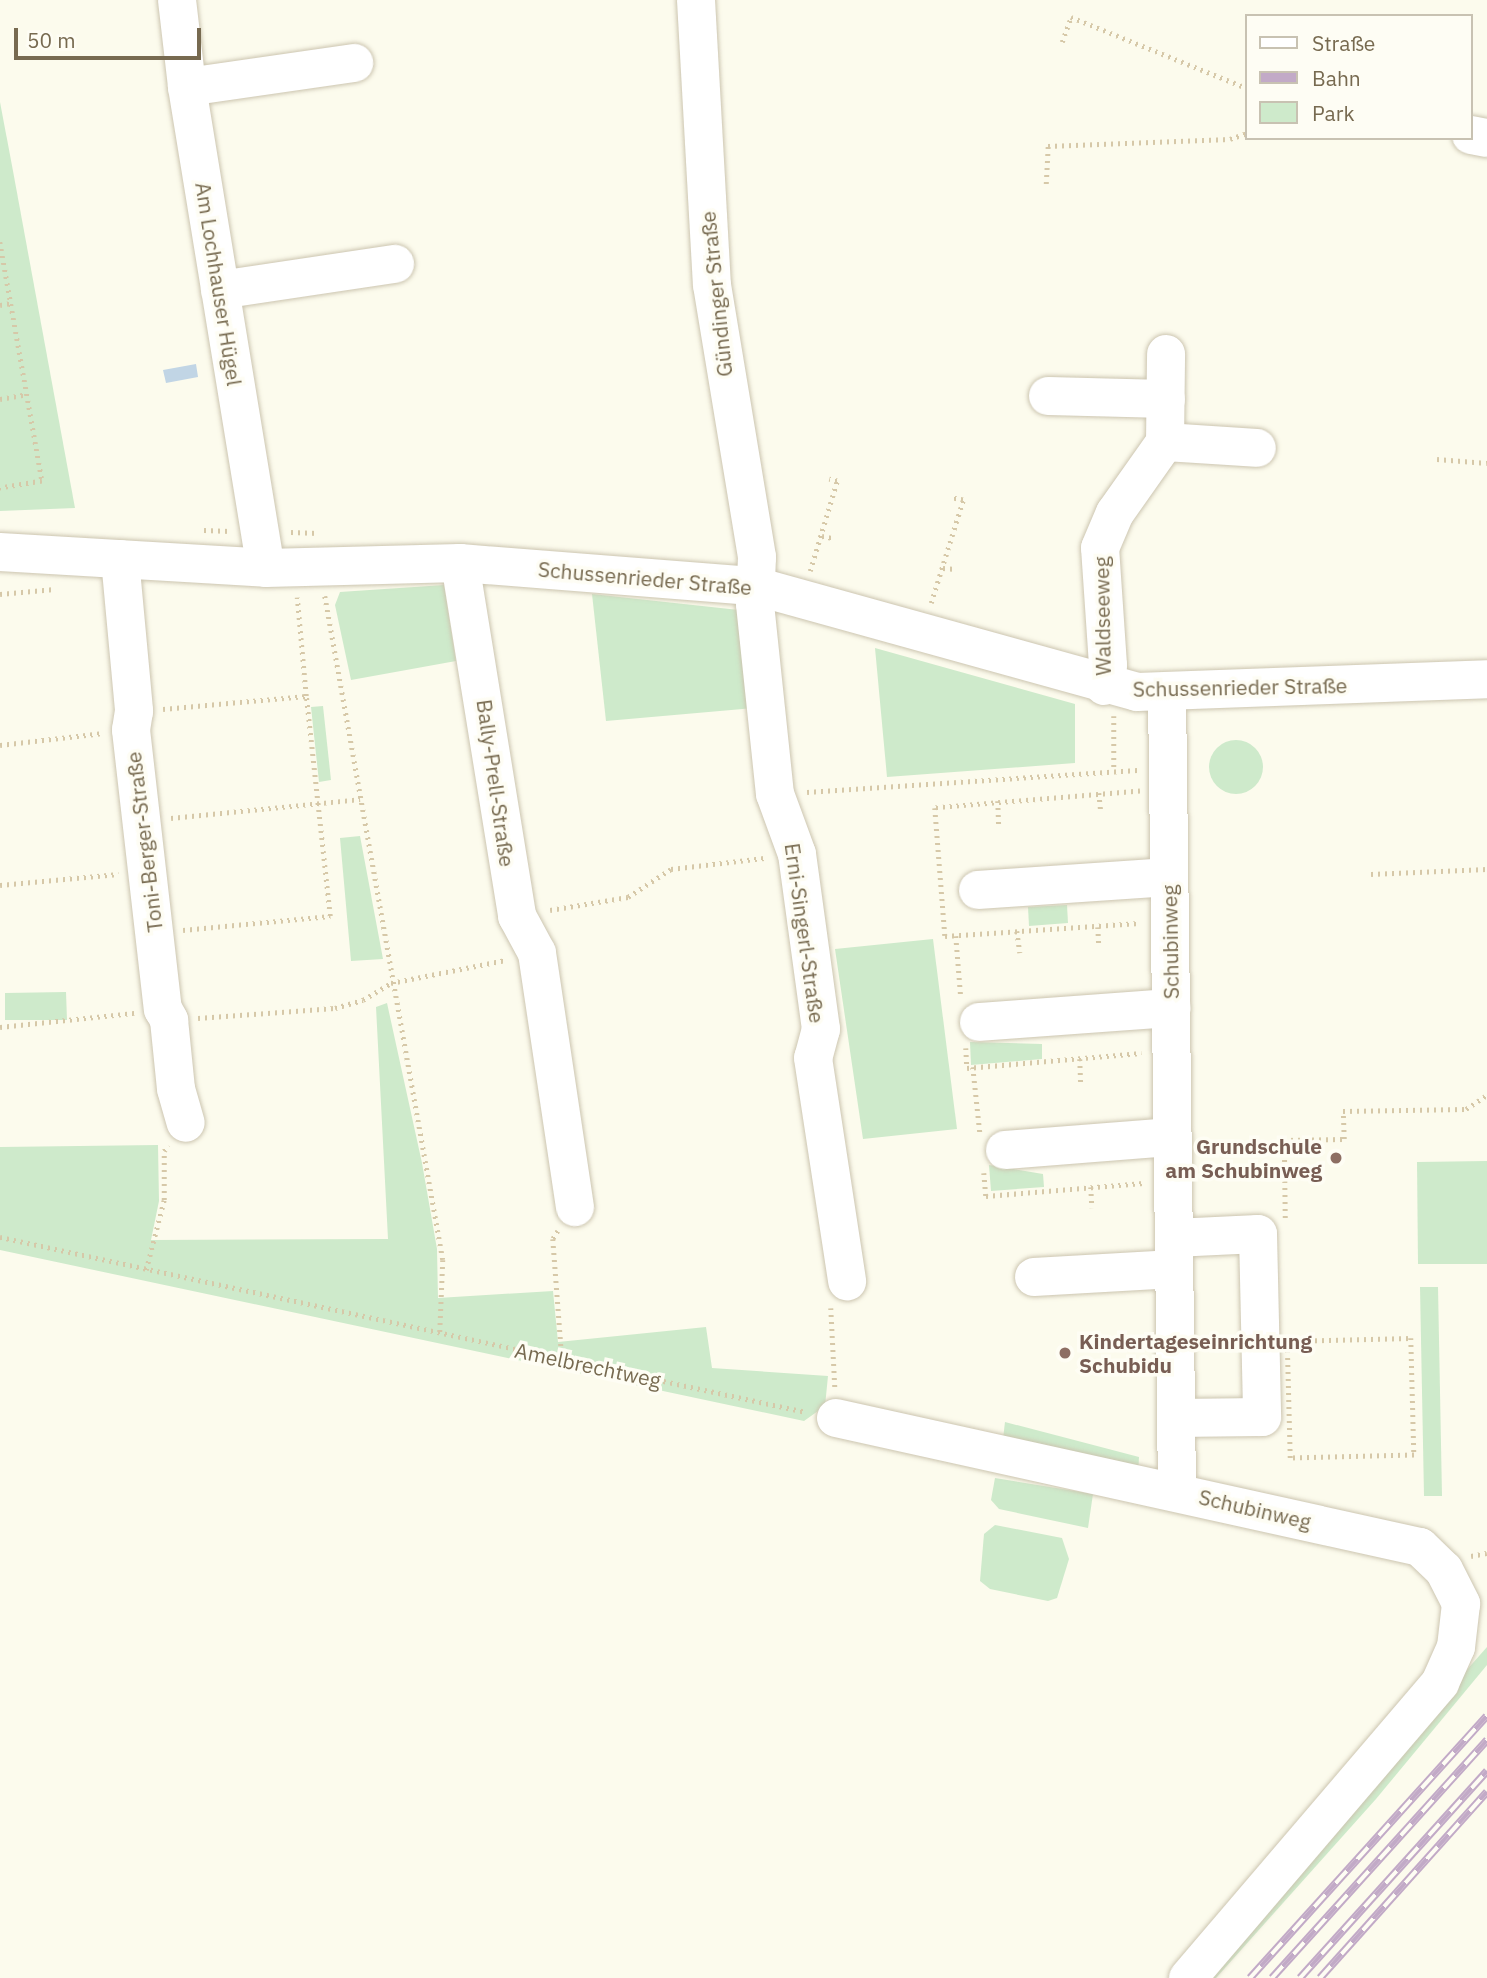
<!DOCTYPE html>
<html>
<head>
<meta charset="utf-8">
<style>
  body { margin:0 }
  #map { position:relative; width:1487px; height:1978px; overflow:hidden; background:#fcfbed; font-family:"IBM Plex Sans",sans-serif }
  div>[style] { position:absolute }
  .green>* { inset:0; background:#ceeacb }
  .round { border-radius:50% }
  .water>* { inset:0; background:#c1d5e5 }
  .path>* { height:4.5px; margin-top:-2.25px; transform-origin:0; background:repeating-linear-gradient(90deg,#d6c8a8 0 2px,transparent 0 7px) }
  .roads { filter:drop-shadow(0 0 2px #ccc5b0) drop-shadow(0 0 2px #ccc5b0) }
  .minor>* { height:38px; margin:-19px; padding:0 19px; transform-origin:19px; border-radius:19px; background:#fff }
  .rail>* { height:8px; margin-top:-4px; transform-origin:0; background:repeating-linear-gradient(90deg,#fefdf4 0 16px,#c2aac7 0 32px); box-sizing:border-box; border-block:2px solid #c2aac7 }
  .dots>* { width:19px; height:19px; translate:-50% -50%; box-sizing:border-box; border:4px solid #fefdf4; border-radius:50% }
  span { translate:-50% -50%; white-space:nowrap; text-align:center; line-height:1.15; -webkit-text-stroke:7px #fefdf4; paint-order:stroke }
  .street-label { font-size:21px; color:#776a50 }
  .education-label { font-size:21px; color:#785e54; font-weight:700 }
  .right { translate:-100% -50%; text-align:right }
  .left { translate:0 -50%; text-align:left }
  .legend { position:absolute; left:1245px; top:14px; width:228px; height:126px; box-sizing:border-box; background:#fefdf4; border:2px solid #c8c2b2; margin:0; padding:9px 12px; list-style:none; font-size:21px; color:#776a50 }
  .legend li { display:flex; align-items:center; gap:14px; height:35px }
  .legend b { width:35px; border:2px solid #c8c2b2 }
  .scale { position:absolute; left:14px; top:28px; width:187px; height:32px; box-sizing:border-box; border:4px solid #776a50; border-top:0; padding-left:9px; font-size:21px; line-height:24px; white-space:nowrap; color:#776a50; -webkit-text-stroke:5px #fefdf4; paint-order:stroke }
</style>
</head>
<body>
<div id="map">
  <div class="green">
    <i style="clip-path:polygon(0 102px,13px 171px,75px 508px,0 511px)"></i>
    <i style="clip-path:polygon(444px 585px,456px 661px,351px 680px,335px 605px,340px 592px)"></i>
    <i style="clip-path:polygon(592px 594px,748px 611px,754px 708px,606px 721px)"></i>
    <i style="clip-path:polygon(875px 648px,1075px 704px,1075px 763px,887px 777px)"></i>
    <i style="clip-path:polygon(323px 706px,331px 780px,319px 782px,311px 707px)"></i>
    <i class="round" style="left:1209px;top:740px;width:54px;height:54px"></i>
    <i style="clip-path:polygon(360px 836px,383px 959px,351px 961px,340px 838px)"></i>
    <i style="clip-path:polygon(1067px 905px,1068px 923px,1029px 926px,1028px 907px)"></i>
    <i style="clip-path:polygon(933px 939px,957px 1129px,863px 1139px,835px 949px)"></i>
    <i style="clip-path:polygon(66px 992px,67px 1020px,5px 1020px,5px 993px)"></i>
    <i style="clip-path:polygon(387px 1003px,422px 1163px,437px 1249px,438px 1298px,553px 1291px,558px 1342px,706px 1327px,712px 1368px,828px 1376px,825px 1406px,804px 1421px,0 1250px,0 1147px,158px 1145px,159px 1201px,151px 1240px,388px 1239px,376px 1007px)"></i>
    <i style="clip-path:polygon(970px 1042px,1042px 1044px,1042px 1059px,971px 1065px)"></i>
    <i style="clip-path:polygon(1487px 1161px,1487px 1264px,1418px 1264px,1417px 1162px)"></i>
    <i style="clip-path:polygon(989px 1165px,1043px 1174px,1044px 1187px,991px 1191px)"></i>
    <i style="clip-path:polygon(1420px 1287px,1438px 1287px,1442px 1496px,1424px 1496px)"></i>
    <i style="clip-path:polygon(1005px 1422px,1139px 1457px,1138px 1476px,1002px 1447px)"></i>
    <i style="clip-path:polygon(995px 1478px,1093px 1494px,1088px 1528px,999px 1509px,991px 1500px)"></i>
    <i style="clip-path:polygon(995px 1525px,1062px 1538px,1069px 1559px,1057px 1598px,1048px 1601px,990px 1589px,980px 1581px,984px 1534px)"></i>
    <i style="clip-path:polygon(1487px 1647px,1487px 1665px,1376px 1799px,1216px 1978px,1195px 1978px)"></i>
  </div>
  <div class="water">
    <i style="clip-path:polygon(196px 364px,198px 377px,166px 383px,163px 370px)"></i>
  </div>
  <div class="path">
    <i style="left:1062px;top:42px;width:27px;rotate:-70deg"></i>
    <i style="left:1071px;top:17px;width:190px;rotate:22deg"></i>
    <i style="left:1046px;top:184px;width:38px;rotate:-87deg"></i>
    <i style="left:1048px;top:146px;width:182px;rotate:-2.2deg"></i>
    <i style="left:1230px;top:139px;width:18px;rotate:-19deg"></i>
    <i style="left:0;top:242px;width:243px;rotate:80deg"></i>
    <i style="left:42px;top:481px;width:43px;rotate:170.5deg"></i>
    <i style="left:0;top:305px;width:10px;rotate:-11deg"></i>
    <i style="left:0;top:399px;width:27px;rotate:-10deg"></i>
    <i style="left:1437px;top:459px;width:50px;rotate:4.6deg"></i>
    <i style="left:204px;top:530px;width:26px;rotate:2deg"></i>
    <i style="left:291px;top:532px;width:27px;rotate:2deg"></i>
    <i style="left:822px;top:536px;width:10px;rotate:11deg"></i>
    <i style="left:943px;top:568px;width:13px;rotate:4deg"></i>
    <i style="left:810px;top:571px;width:94px;rotate:-73.3deg"></i>
    <i style="left:837px;top:481px;width:8px;rotate:-166deg"></i>
    <i style="left:0;top:594px;width:55px;rotate:-5.2deg"></i>
    <i style="left:325px;top:596px;width:674px;rotate:79.92deg"></i>
    <i style="left:443px;top:1260px;width:73px;rotate:92.4deg"></i>
    <i style="left:931px;top:603px;width:108px;rotate:-72.7deg"></i>
    <i style="left:963px;top:500px;width:10px;rotate:-169deg"></i>
    <i style="left:163px;top:709px;width:144px;rotate:-5.2deg"></i>
    <i style="left:306px;top:696px;width:99px;rotate:-95.2deg"></i>
    <i style="left:1114px;top:716px;width:55px;rotate:90deg"></i>
    <i style="left:0;top:745px;width:104px;rotate:-6.6deg"></i>
    <i style="left:1140px;top:791px;width:206px;rotate:175.3deg"></i>
    <i style="left:935px;top:808px;width:128px;rotate:85.5deg"></i>
    <i style="left:945px;top:936px;width:195px;rotate:-3.8deg"></i>
    <i style="left:807px;top:792px;width:331px;rotate:-3.8deg"></i>
    <i style="left:1099px;top:793px;width:20px;rotate:84deg"></i>
    <i style="left:998px;top:801px;width:25px;rotate:88deg"></i>
    <i style="left:171px;top:818px;width:190px;rotate:-5.7deg"></i>
    <i style="left:1371px;top:874px;width:116px;rotate:-2.5deg"></i>
    <i style="left:0;top:885px;width:119px;rotate:-5.3deg"></i>
    <i style="left:550px;top:910px;width:79px;rotate:-9.5deg"></i>
    <i style="left:628px;top:897px;width:51px;rotate:-33.1deg"></i>
    <i style="left:671px;top:869px;width:95px;rotate:-6.7deg"></i>
    <i style="left:1098px;top:927px;width:20px;rotate:87deg"></i>
    <i style="left:183px;top:930px;width:148px;rotate:-5.4deg"></i>
    <i style="left:330px;top:916px;width:221px;rotate:-96.2deg"></i>
    <i style="left:1017px;top:931px;width:22px;rotate:82deg"></i>
    <i style="left:956px;top:936px;width:62px;rotate:85.4deg"></i>
    <i style="left:198px;top:1018px;width:137px;rotate:-4.2deg"></i>
    <i style="left:335px;top:1008px;width:29px;rotate:-16deg"></i>
    <i style="left:363px;top:1000px;width:33px;rotate:-31deg"></i>
    <i style="left:391px;top:983px;width:117px;rotate:-11.3deg"></i>
    <i style="left:0;top:1027px;width:135px;rotate:-6deg"></i>
    <i style="left:966px;top:1048px;width:20px;rotate:87deg"></i>
    <i style="left:967px;top:1068px;width:175px;rotate:-4.9deg"></i>
    <i style="left:1080px;top:1059px;width:23px;rotate:88deg"></i>
    <i style="left:973px;top:1067px;width:66px;rotate:83.9deg"></i>
    <i style="left:984px;top:1173px;width:23px;rotate:85deg"></i>
    <i style="left:986px;top:1196px;width:158px;rotate:-4.7deg"></i>
    <i style="left:1091px;top:1187px;width:21px;rotate:87deg"></i>
    <i style="left:1285px;top:1218px;width:78px;rotate:-90.7deg"></i>
    <i style="left:1284px;top:1140px;width:60px;rotate:-1deg"></i>
    <i style="left:1344px;top:1139px;width:28px;rotate:-92deg"></i>
    <i style="left:1343px;top:1111px;width:123px;rotate:-0.9deg"></i>
    <i style="left:1466px;top:1109px;width:25px;rotate:-34deg"></i>
    <i style="left:558px;top:1231px;width:9px;rotate:122deg"></i>
    <i style="left:553px;top:1239px;width:120px;rotate:85.7deg"></i>
    <i style="left:0;top:1237px;width:825px;rotate:12.25deg"></i>
    <i style="left:146px;top:1270px;width:72px;rotate:-75.6deg"></i>
    <i style="left:164px;top:1200px;width:49px;rotate:-90deg"></i>
    <i style="left:164px;top:1151px;width:7px;rotate:-56deg"></i>
    <i style="left:831px;top:1308px;width:79px;rotate:87.1deg"></i>
    <i style="left:1411px;top:1338px;width:117px;rotate:88.5deg"></i>
    <i style="left:1414px;top:1455px;width:124px;rotate:178.6deg"></i>
    <i style="left:1290px;top:1458px;width:117px;rotate:-91.5deg"></i>
    <i style="left:1287px;top:1341px;width:124px;rotate:-1.4deg"></i>
    <i style="left:1471px;top:1556px;width:16px;rotate:-11deg"></i>
  </div>
  <div class="roads">
    <div class="minor">
      <i style="left:177px;top:0;width:88px;rotate:83.4deg"></i>
      <i style="left:187px;top:87px;width:487px;rotate:80.7deg"></i>
      <i style="left:696px;top:0;width:285px;rotate:86.8deg"></i>
      <i style="left:712px;top:285px;width:276px;rotate:80.6deg"></i>
      <i style="left:757px;top:557px;width:47px;rotate:92.4deg"></i>
      <i style="left:755px;top:604px;width:191px;rotate:84deg"></i>
      <i style="left:775px;top:794px;width:64px;rotate:69.9deg"></i>
      <i style="left:797px;top:854px;width:177px;rotate:82.2deg"></i>
      <i style="left:821px;top:1029px;width:30px;rotate:105deg"></i>
      <i style="left:813px;top:1058px;width:226px;rotate:81.3deg"></i>
      <i style="left:187px;top:87px;width:169px;rotate:-8.2deg"></i>
      <i style="left:1471px;top:135px;width:16px;rotate:11deg"></i>
      <i style="left:220px;top:290px;width:177px;rotate:-8.5deg"></i>
      <i style="left:1048px;top:396px;width:118px;rotate:1.5deg"></i>
      <i style="left:1165px;top:442px;width:92px;rotate:3.7deg"></i>
      <i style="left:0;top:552px;width:266px;rotate:3.4deg"></i>
      <i style="left:266px;top:568px;width:194px;rotate:-1.5deg"></i>
      <i style="left:460px;top:563px;width:296px;rotate:4.5deg"></i>
      <i style="left:755px;top:586px;width:396px;rotate:15.5deg"></i>
      <i style="left:1137px;top:692px;width:350px;rotate:-2.1deg"></i>
      <i style="left:120px;top:559px;width:153px;rotate:84.7deg"></i>
      <i style="left:134px;top:711px;width:19px;rotate:99deg"></i>
      <i style="left:131px;top:730px;width:281px;rotate:83.5deg"></i>
      <i style="left:163px;top:1009px;width:13px;rotate:61deg"></i>
      <i style="left:169px;top:1020px;width:69px;rotate:84.2deg"></i>
      <i style="left:176px;top:1089px;width:35px;rotate:74deg"></i>
      <i style="left:460px;top:563px;width:358px;rotate:80.8deg"></i>
      <i style="left:517px;top:916px;width:42px;rotate:61.6deg"></i>
      <i style="left:537px;top:953px;width:257px;rotate:81.5deg"></i>
      <i style="left:1104px;top:686px;width:21px;rotate:-79deg"></i>
      <i style="left:1108px;top:665px;width:117px;rotate:-93.9deg"></i>
      <i style="left:1100px;top:548px;width:38px;rotate:-67deg"></i>
      <i style="left:1115px;top:513px;width:87px;rotate:-54.8deg"></i>
      <i style="left:1165px;top:442px;width:88px;rotate:-89.3deg"></i>
      <i style="left:1167px;top:693px;width:799px;rotate:89.28deg"></i>
      <i style="left:978px;top:890px;width:191px;rotate:-3.9deg"></i>
      <i style="left:979px;top:1022px;width:193px;rotate:-4.2deg"></i>
      <i style="left:1005px;top:1150px;width:168px;rotate:-4.5deg"></i>
      <i style="left:1174px;top:1238px;width:84px;rotate:-2.7deg"></i>
      <i style="left:1258px;top:1234px;width:183px;rotate:88.7deg"></i>
      <i style="left:1262px;top:1417px;width:86px;rotate:179.3deg"></i>
      <i style="left:1034px;top:1277px;width:140px;rotate:-3.3deg"></i>
      <i style="left:836px;top:1418px;width:598px;rotate:12.46deg"></i>
      <i style="left:1420px;top:1547px;width:33px;rotate:44deg"></i>
      <i style="left:1444px;top:1570px;width:38px;rotate:63deg"></i>
      <i style="left:1461px;top:1604px;width:43px;rotate:96.6deg"></i>
      <i style="left:1456px;top:1647px;width:39px;rotate:114deg"></i>
      <i style="left:1440px;top:1683px;width:388px;rotate:130.5deg"></i>
    </div>
  </div>
  <div class="rail">
    <i style="left:1250px;top:1978px;width:353px;rotate:-47.9deg"></i>
    <i style="left:1272px;top:1978px;width:321px;rotate:-47.9deg"></i>
    <i style="left:1300px;top:1978px;width:279px;rotate:-47.9deg"></i>
    <i style="left:1320px;top:1978px;width:250px;rotate:-48.1deg"></i>
  </div>
  <div class="dots">
    <i style="left:1336px;top:1158px;background:#8d6e63"></i>
    <i style="left:1065px;top:1353px;background:#8d6e63"></i>
  </div>
  <div class="street-label">
    <span style="left:219px;top:284px;rotate:81deg">Am Lochhauser Hügel</span>
    <span style="left:716px;top:294px;rotate:-96deg">Gündinger Straße</span>
    <span style="left:645px;top:578px;rotate:5deg">Schussenrieder Straße</span>
    <span style="left:1102px;top:616px;rotate:-91deg">Waldseeweg</span>
    <span style="left:1240px;top:687px;rotate:-1deg">Schussenrieder Straße</span>
    <span style="left:496px;top:783px;rotate:82deg">Bally-Prell-Straße</span>
    <span style="left:144px;top:842px;rotate:-97deg">Toni-Berger-Straße</span>
    <span style="left:805px;top:933px;rotate:82deg">Erni-Singerl-Straße</span>
    <span style="left:1170px;top:942px;rotate:-91deg">Schubinweg</span>
    <span style="left:588px;top:1365px;rotate:12deg">Amelbrechtweg</span>
    <span style="left:1255px;top:1509px;rotate:13deg">Schubinweg</span>
  </div>
  <div class="education-label">
    <span class="right" style="left:1322px;top:1158px">Grundschule<br>am Schubinweg</span>
    <span class="left" style="left:1079px;top:1353px">Kindertageseinrichtung<br>Schubidu</span>
  </div>
  <ul class="legend">
  <li><b style="height:9px;background:#fff"></b>Straße</li>
  <li><b style="height:9px;background:#c2aac7"></b>Bahn</li>
  <li><b style="height:19px;background:#ceeacb"></b>Park</li>
  </ul>
  <div class="scale">50 m</div>
</div>
</body>
</html>
